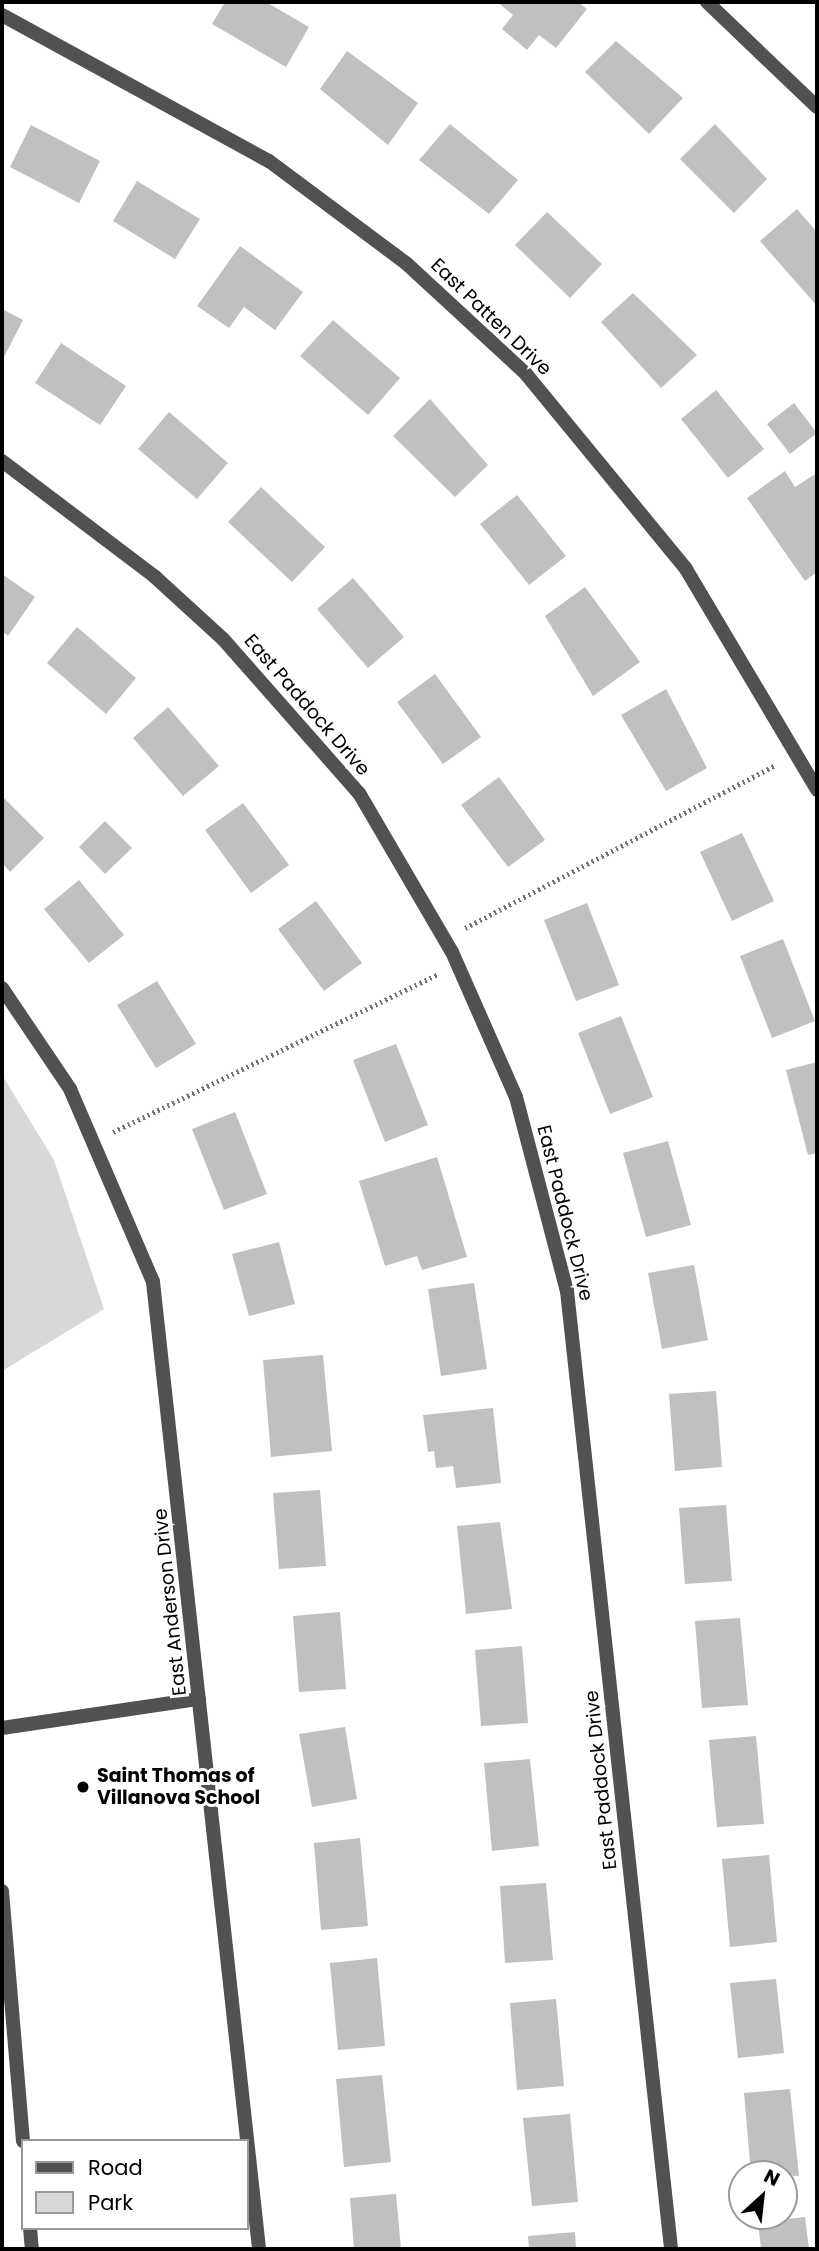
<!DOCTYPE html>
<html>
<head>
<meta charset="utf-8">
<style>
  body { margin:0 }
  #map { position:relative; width:819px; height:2251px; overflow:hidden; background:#fff; font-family:Poppins,sans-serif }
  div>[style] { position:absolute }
  .green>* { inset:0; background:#d8d8d8 }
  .building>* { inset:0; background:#c0c0c0 }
  .path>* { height:4.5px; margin-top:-2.25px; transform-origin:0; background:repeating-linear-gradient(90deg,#737373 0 2px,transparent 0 5.5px) }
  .service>* { height:14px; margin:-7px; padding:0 7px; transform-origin:7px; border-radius:7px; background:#515151 }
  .minor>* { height:14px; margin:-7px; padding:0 7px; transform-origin:7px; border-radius:7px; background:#515151 }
  .tertiary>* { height:14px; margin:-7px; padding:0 7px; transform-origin:7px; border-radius:7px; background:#515151 }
  .dots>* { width:19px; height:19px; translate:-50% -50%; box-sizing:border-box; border:4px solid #fff; border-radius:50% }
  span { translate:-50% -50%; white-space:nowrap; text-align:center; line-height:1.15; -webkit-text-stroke:6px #fff; paint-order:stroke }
  .street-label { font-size:19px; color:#000 }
  .poi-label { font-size:19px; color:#000; font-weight:700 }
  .left { translate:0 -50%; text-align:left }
  .frame { position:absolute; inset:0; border:4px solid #000; pointer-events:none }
  .legend { position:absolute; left:21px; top:2139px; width:228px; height:91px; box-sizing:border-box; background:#fff; border:2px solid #999; margin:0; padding:9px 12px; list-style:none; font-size:21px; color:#000 }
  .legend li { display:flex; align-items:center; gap:14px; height:35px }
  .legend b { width:35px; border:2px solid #999 }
  .north { position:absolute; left:728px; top:2160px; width:70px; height:70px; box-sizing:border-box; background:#fff; border:2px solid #999; border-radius:50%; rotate:27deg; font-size:19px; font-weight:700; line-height:28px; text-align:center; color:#000 }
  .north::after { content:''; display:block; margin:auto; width:24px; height:32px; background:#000; clip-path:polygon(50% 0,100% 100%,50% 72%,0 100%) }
</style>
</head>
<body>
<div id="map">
  <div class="green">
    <i style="clip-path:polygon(2px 1075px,54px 1160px,104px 1309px,2px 1371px)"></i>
  </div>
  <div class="building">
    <i style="clip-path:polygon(225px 2px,266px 2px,309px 27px,286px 67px,212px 24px)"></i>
    <i style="clip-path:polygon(497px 2px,578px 2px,587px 9px,556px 48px,539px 35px,527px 50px,502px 29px,513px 15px)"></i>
    <i style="clip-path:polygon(616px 41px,683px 98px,649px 134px,585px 72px)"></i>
    <i style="clip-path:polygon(347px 51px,418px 103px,388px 145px,320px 89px)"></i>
    <i style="clip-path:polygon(450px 124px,518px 180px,489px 214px,419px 160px)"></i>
    <i style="clip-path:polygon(715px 124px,767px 179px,734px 213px,680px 159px)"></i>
    <i style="clip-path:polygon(31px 125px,100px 161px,79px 203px,10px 167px)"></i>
    <i style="clip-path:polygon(137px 181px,200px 219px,175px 259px,113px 221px)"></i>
    <i style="clip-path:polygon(797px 209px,817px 232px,817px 306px,760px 241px)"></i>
    <i style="clip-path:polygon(547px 212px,602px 264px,570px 298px,515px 245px)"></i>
    <i style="clip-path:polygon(240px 246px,303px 292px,275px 330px,244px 307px,229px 328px,197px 306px)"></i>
    <i style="clip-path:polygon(633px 293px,697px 355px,661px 388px,601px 322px)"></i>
    <i style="clip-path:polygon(2px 309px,23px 320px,2px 361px)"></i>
    <i style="clip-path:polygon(333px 320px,400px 378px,368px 415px,300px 356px)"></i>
    <i style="clip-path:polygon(61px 343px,126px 386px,100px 425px,35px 383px)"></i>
    <i style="clip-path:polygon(716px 390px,764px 449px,728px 478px,681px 419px)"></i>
    <i style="clip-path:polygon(430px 399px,488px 465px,455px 497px,393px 436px)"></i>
    <i style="clip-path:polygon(794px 403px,817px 433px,790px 454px,767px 424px)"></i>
    <i style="clip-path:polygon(169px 412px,228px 463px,197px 499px,138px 449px)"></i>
    <i style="clip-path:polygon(785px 471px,795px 487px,817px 473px,817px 572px,805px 581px,747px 498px)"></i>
    <i style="clip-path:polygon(261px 487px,325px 547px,292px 582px,228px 522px)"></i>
    <i style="clip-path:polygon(517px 495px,566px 556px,529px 585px,480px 524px)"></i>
    <i style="clip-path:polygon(2px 574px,35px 597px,8px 636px,2px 631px)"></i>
    <i style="clip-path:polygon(353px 578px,404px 637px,368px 668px,317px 609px)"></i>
    <i style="clip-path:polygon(585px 587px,640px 662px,593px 696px,545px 616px)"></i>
    <i style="clip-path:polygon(77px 627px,136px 678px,106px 714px,47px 663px)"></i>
    <i style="clip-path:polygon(435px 674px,481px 737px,443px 764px,397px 702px)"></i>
    <i style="clip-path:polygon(666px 689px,707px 768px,666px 791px,621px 715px)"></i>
    <i style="clip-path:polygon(168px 707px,219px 766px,183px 796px,133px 738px)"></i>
    <i style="clip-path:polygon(499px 777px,545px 840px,508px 867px,461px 805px)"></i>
    <i style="clip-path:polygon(2px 796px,44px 838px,10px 872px,2px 863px)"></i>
    <i style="clip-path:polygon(243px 803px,289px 865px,251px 893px,205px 830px)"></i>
    <i style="clip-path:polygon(105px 821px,132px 848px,105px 874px,79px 847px)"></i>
    <i style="clip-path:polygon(742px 833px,774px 901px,732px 921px,700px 852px)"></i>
    <i style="clip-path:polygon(79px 880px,124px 935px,89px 963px,44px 909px)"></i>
    <i style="clip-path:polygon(316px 901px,362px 963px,324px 991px,278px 929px)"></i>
    <i style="clip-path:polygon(587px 903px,619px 985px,576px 1001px,544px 920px)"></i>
    <i style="clip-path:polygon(783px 939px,815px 1021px,772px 1038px,740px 956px)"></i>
    <i style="clip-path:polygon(157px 981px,196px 1044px,156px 1068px,117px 1005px)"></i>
    <i style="clip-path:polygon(621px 1016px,653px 1097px,610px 1114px,578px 1033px)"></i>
    <i style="clip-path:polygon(396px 1044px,428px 1125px,385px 1142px,353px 1060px)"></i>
    <i style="clip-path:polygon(817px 1062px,817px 1153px,808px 1155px,786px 1070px)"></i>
    <i style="clip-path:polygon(235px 1112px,267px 1194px,224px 1210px,192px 1129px)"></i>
    <i style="clip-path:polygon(668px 1141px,691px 1225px,646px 1237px,623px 1153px)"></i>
    <i style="clip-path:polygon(437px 1157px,467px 1257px,422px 1270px,417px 1256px,385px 1266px,359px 1181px)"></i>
    <i style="clip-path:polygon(279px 1242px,295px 1304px,249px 1316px,232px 1254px)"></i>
    <i style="clip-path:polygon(694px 1265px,708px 1340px,662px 1349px,648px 1273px)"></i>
    <i style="clip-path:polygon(474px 1283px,487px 1369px,441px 1376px,428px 1289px)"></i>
    <i style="clip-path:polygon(323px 1355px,332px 1451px,271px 1457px,263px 1360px)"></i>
    <i style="clip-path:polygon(716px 1391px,722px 1467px,675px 1471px,669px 1394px)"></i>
    <i style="clip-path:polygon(493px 1408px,501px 1483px,456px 1488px,453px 1466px,436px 1468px,434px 1451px,428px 1452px,423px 1415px)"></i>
    <i style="clip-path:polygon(320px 1490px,326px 1566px,279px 1569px,273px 1493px)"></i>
    <i style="clip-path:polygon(726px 1505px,732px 1581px,685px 1584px,679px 1508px)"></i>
    <i style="clip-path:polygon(500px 1522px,512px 1609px,466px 1614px,457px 1526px)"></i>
    <i style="clip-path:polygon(340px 1612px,346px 1689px,299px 1692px,293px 1616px)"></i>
    <i style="clip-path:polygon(740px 1618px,748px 1705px,702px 1708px,695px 1621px)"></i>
    <i style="clip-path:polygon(522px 1646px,528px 1723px,481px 1726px,475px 1650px)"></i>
    <i style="clip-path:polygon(345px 1727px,357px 1799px,312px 1807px,299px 1734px)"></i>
    <i style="clip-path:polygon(756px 1736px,764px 1824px,717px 1827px,709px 1740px)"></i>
    <i style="clip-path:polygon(530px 1759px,539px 1846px,492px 1851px,484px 1763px)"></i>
    <i style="clip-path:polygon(360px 1838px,368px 1926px,321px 1930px,314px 1843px)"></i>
    <i style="clip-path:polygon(769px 1855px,777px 1942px,730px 1947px,722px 1859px)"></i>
    <i style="clip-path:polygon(546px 1883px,553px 1960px,505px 1963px,500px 1886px)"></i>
    <i style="clip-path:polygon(377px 1958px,385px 2046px,338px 2050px,330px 1963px)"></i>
    <i style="clip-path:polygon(776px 1979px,784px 2053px,738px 2058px,730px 1983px)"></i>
    <i style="clip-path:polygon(556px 1999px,564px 2086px,517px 2090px,510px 2003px)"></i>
    <i style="clip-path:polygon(382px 2075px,391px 2162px,344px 2167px,336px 2079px)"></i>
    <i style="clip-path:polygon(790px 2089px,799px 2176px,751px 2174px,744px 2093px)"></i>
    <i style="clip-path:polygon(570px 2114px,578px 2202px,532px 2206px,523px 2118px)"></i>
    <i style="clip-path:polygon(396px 2194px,401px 2249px,354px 2249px,350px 2198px)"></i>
    <i style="clip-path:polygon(805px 2217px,809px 2249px,761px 2249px,758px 2222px)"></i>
    <i style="clip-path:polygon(575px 2232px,576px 2249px,529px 2249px,528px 2236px)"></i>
  </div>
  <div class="path">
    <i style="left:465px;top:928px;width:352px;rotate:-27.7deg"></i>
    <i style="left:113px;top:1132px;width:361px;rotate:-25.9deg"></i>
  </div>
  <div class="service">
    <i style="left:2px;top:1728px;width:199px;rotate:-8.4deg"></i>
    <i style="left:2px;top:1891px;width:251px;rotate:85.2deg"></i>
    <i style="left:30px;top:2228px;width:21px;rotate:85deg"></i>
  </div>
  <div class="minor">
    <i style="left:707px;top:2px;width:152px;rotate:43.7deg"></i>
    <i style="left:2px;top:15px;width:304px;rotate:28.7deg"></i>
    <i style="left:269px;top:161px;width:172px;rotate:36.7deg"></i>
    <i style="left:407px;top:264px;width:162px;rotate:42.7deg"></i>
    <i style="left:526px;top:374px;width:252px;rotate:50.6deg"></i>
    <i style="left:686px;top:569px;width:257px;rotate:59.3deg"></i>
    <i style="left:2px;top:461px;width:191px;rotate:37.1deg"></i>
    <i style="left:154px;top:576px;width:93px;rotate:42.4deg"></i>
    <i style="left:223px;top:639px;width:205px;rotate:48.6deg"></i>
    <i style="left:359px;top:793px;width:184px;rotate:59.7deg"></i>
    <i style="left:452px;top:952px;width:158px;rotate:66.2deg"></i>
    <i style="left:516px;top:1097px;width:201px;rotate:75.3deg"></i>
    <i style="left:567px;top:1291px;width:964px;rotate:83.8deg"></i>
  </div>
  <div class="tertiary">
    <i style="left:2px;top:988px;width:122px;rotate:56deg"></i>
    <i style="left:70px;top:1089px;width:210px;rotate:66.7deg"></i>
    <i style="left:153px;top:1282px;width:973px;rotate:83.74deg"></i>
  </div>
  <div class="dots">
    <i style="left:83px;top:1787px;background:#000"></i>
  </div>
  <div class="street-label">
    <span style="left:491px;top:317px;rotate:44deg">East Patten Drive</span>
    <span style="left:307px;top:705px;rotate:49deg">East Paddock Drive</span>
    <span style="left:565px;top:1213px;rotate:76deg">East Paddock Drive</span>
    <span style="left:170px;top:1602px;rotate:-96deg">East Anderson Drive</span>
    <span style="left:601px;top:1780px;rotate:-96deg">East Paddock Drive</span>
  </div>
  <div class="poi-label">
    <span class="left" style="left:97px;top:1787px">Saint Thomas of<br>Villanova School</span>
  </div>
  <div class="frame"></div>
  <ul class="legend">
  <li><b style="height:9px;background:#515151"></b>Road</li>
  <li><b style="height:19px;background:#d8d8d8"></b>Park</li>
  </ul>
  <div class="north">N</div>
</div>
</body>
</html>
